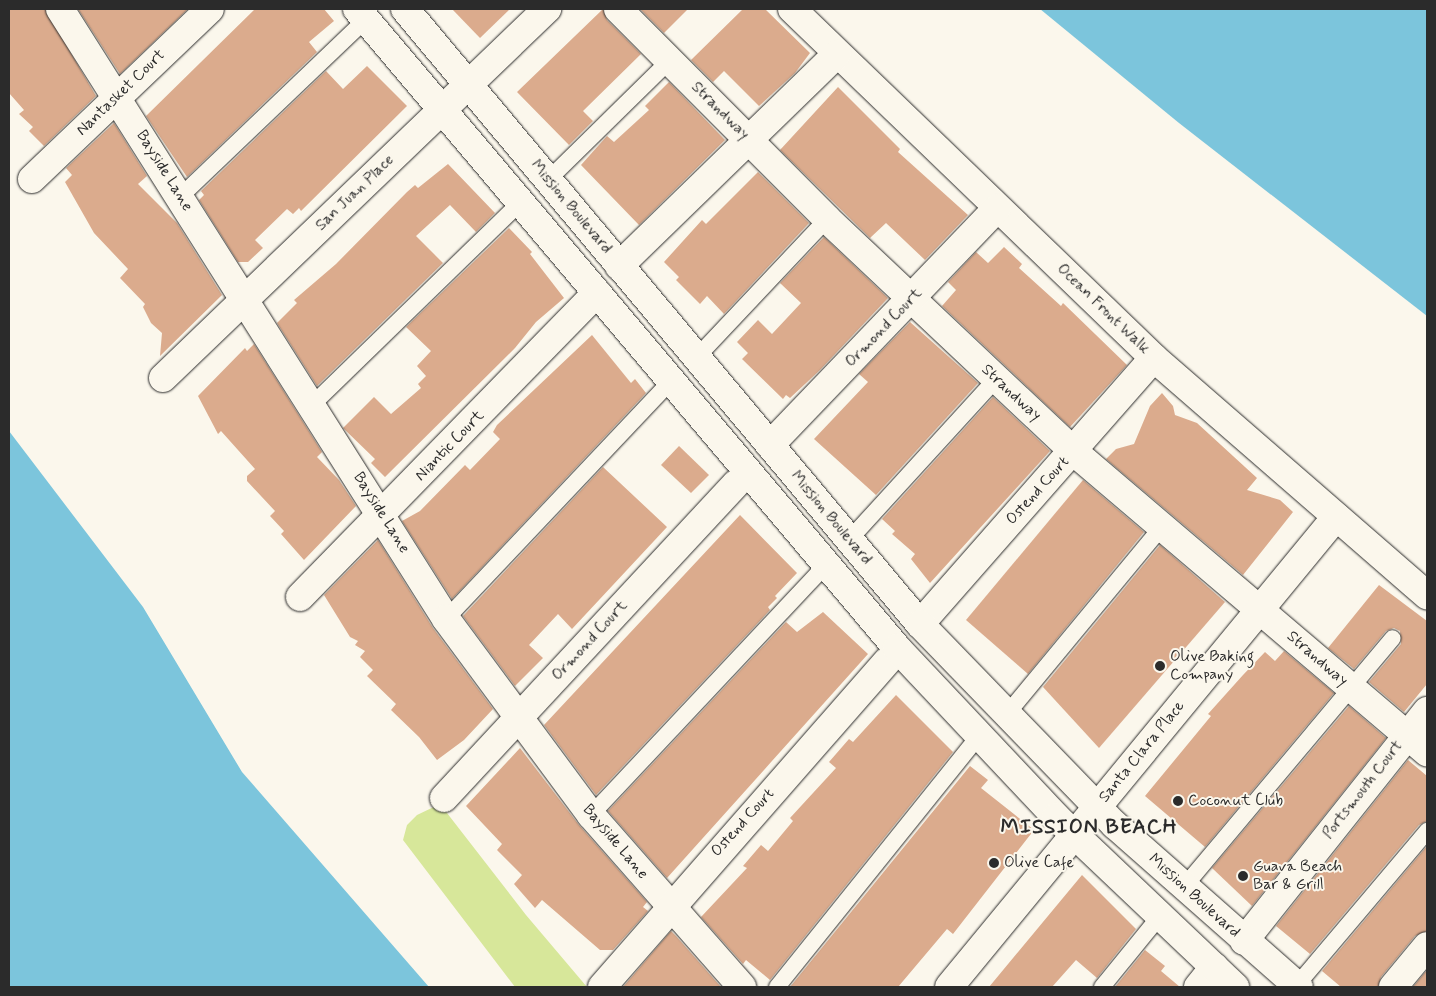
<!DOCTYPE html>
<html>
<head>
<meta charset="utf-8">
<style>
  body { margin:0 }
  #map { position:relative; width:1436px; height:996px; overflow:hidden; background:#fbf7ec; font-family:Mynerve,sans-serif }
  div>[style] { position:absolute }
  .green>* { inset:0; background:#d7e79a }
  .water>* { inset:0; background:#7cc5dc }
  .building>* { inset:0; background:#dbab8d }
  .roads { filter:drop-shadow(0 0 1px #2b2b2b) drop-shadow(0 0 1px #2b2b2b) }
  .lane>* { height:16px; margin:-8px; padding:0 8px; transform-origin:8px; border-radius:8px; background:#fbf7ec }
  .street>* { height:28px; margin:-14px; padding:0 14px; transform-origin:14px; border-radius:14px; background:#fbf7ec }
  .primary>* { height:28px; margin:-14px; padding:0 14px; transform-origin:14px; border-radius:14px; background:#fbf7ec }
  .dots>* { width:14px; height:14px; translate:-50% -50%; box-sizing:border-box; border:2px solid #fbf7ec; border-radius:50% }
  span { translate:-50% -50%; white-space:nowrap; text-align:center; line-height:1.15; -webkit-text-stroke:4px #fbf7ec; paint-order:stroke }
  .street-label { font-size:16px; color:#2b2b2b }
  .poi-label { font-size:16px; color:#2b2b2b }
  .left { translate:0 -50%; text-align:left }
  .district-label { font-size:21px; color:#2b2b2b; font-weight:700; letter-spacing:1px }
  .frame { position:absolute; inset:0; border:10px solid #2b2b2b; pointer-events:none }
</style>
</head>
<body>
<div id="map">
  <div class="green">
    <i style="clip-path:polygon(440px 804px,526px 915px,587px 987px,515px 987px,403px 840px,407px 825px,417px 815px)"></i>
  </div>
  <div class="water">
    <i style="clip-path:polygon(1040px 9px,1427px 9px,1427px 316px,1179px 123px)"></i>
    <i style="clip-path:polygon(9px 431px,143px 607px,242px 772px,429px 987px,9px 987px)"></i>
  </div>
  <div class="building">
    <i style="clip-path:polygon(9px 9px,45px 9px,96px 96px,44px 146px,29px 131px,33px 127px,19px 114px,24px 110px,9px 93px)"></i>
    <i style="clip-path:polygon(78px 9px,188px 9px,120px 74px)"></i>
    <i style="clip-path:polygon(255px 9px,324px 9px,334px 21px,309px 42px,317px 52px,187px 177px,146px 116px)"></i>
    <i style="clip-path:polygon(452px 9px,510px 9px,480px 38px)"></i>
    <i style="clip-path:polygon(603px 9px,607px 20px,641px 54px,583px 111px,593px 121px,569px 145px,517px 92px)"></i>
    <i style="clip-path:polygon(640px 9px,688px 9px,664px 33px)"></i>
    <i style="clip-path:polygon(743px 9px,765px 9px,810px 53px,795px 73px,759px 106px,724px 71px,713px 82px,691px 60px)"></i>
    <i style="clip-path:polygon(367px 66px,407px 106px,301px 211px,299px 208px,293px 214px,287px 209px,255px 240px,263px 248px,248px 262px,238px 262px,199px 200px,204px 195px,201px 191px,326px 71px,343px 89px)"></i>
    <i style="clip-path:polygon(669px 82px,725px 140px,639px 225px,581px 165px,607px 136px,614px 142px,649px 110px,645px 106px)"></i>
    <i style="clip-path:polygon(838px 87px,900px 149px,898px 152px,968px 215px,925px 260px,886px 223px,870px 238px,780px 150px)"></i>
    <i style="clip-path:polygon(114px 123px,147px 176px,138px 184px,177px 223px,222px 295px,160px 356px,162px 333px,151px 323px,143px 307px,145px 304px,120px 278px,128px 269px,94px 233px,65px 182px,72px 175px,66px 168px)"></i>
    <i style="clip-path:polygon(448px 164px,495px 213px,476px 232px,450px 205px,416px 236px,443px 263px,317px 386px,277px 323px,297px 303px,294px 300px,336px 264px,407px 192px,415px 185px,418px 188px)"></i>
    <i style="clip-path:polygon(758px 172px,809px 223px,724px 314px,707px 296px,700px 304px,676px 280px,679px 277px,664px 262px,702px 220px,706px 224px)"></i>
    <i style="clip-path:polygon(509px 228px,532px 252px,530px 254px,564px 298px,536px 322px,515px 348px,385px 477px,371px 463px,375px 459px,343px 428px,374px 397px,391px 414px,421px 388px,418px 384px,426px 376px,417px 366px,431px 351px,406px 327px)"></i>
    <i style="clip-path:polygon(824px 237px,888px 298px,820px 370px,790px 398px,786px 395px,783px 399px,742px 359px,748px 353px,737px 342px,758px 320px,772px 334px,801px 303px,780px 283px)"></i>
    <i style="clip-path:polygon(1004px 247px,1022px 264px,1019px 268px,1061px 306px,1063px 303px,1127px 365px,1070px 427px,942px 306px,956px 290px,948px 282px,976px 252px,988px 263px)"></i>
    <i style="clip-path:polygon(910px 322px,978px 383px,876px 495px,814px 439px,868px 382px,859px 374px)"></i>
    <i style="clip-path:polygon(592px 335px,631px 383px,635px 379px,646px 393px,452px 599px,402px 521px,420px 511px,465px 465px,470px 470px,500px 439px,493px 432px,497px 425px)"></i>
    <i style="clip-path:polygon(254px 344px,322px 452px,317px 457px,339px 480px,356px 506px,304px 560px,281px 534px,284px 531px,270px 516px,275px 511px,247px 481px,247px 476px,255px 469px,221px 431px,218px 434px,198px 396px,245px 348px,247px 351px)"></i>
    <i style="clip-path:polygon(1162px 393px,1173px 406px,1175px 415px,1197px 423px,1257px 478px,1247px 490px,1280px 500px,1293px 512px,1243px 575px,1106px 459px,1116px 449px,1134px 444px,1150px 406px)"></i>
    <i style="clip-path:polygon(993px 397px,1050px 451px,930px 583px,911px 559px,915px 554px,892px 534px,895px 531px,882px 519px)"></i>
    <i style="clip-path:polygon(679px 446px,709px 475px,691px 493px,661px 465px)"></i>
    <i style="clip-path:polygon(603px 467px,667px 527px,572px 629px,558px 614px,529px 645px,543px 658px,515px 686px,463px 616px)"></i>
    <i style="clip-path:polygon(1083px 480px,1144px 532px,1028px 674px,966px 620px)"></i>
    <i style="clip-path:polygon(740px 515px,797px 573px,775px 596px,777px 598px,768px 607px,770px 610px,596px 795px,544px 725px)"></i>
    <i style="clip-path:polygon(378px 540px,433px 628px,493px 709px,464px 740px,437px 760px,419px 737px,391px 710px,396px 704px,367px 676px,373px 670px,360px 657px,365px 651px,355px 645px,358px 641px,350px 637px,324px 595px)"></i>
    <i style="clip-path:polygon(1160px 545px,1225px 602px,1099px 748px,1043px 687px)"></i>
    <i style="clip-path:polygon(1379px 585px,1427px 621px,1427px 684px,1404px 712px,1369px 682px,1401px 644px,1400px 631px,1394px 628px,1386px 631px,1354px 669px,1328px 648px)"></i>
    <i style="clip-path:polygon(823px 612px,868px 654px,667px 878px,608px 811px,786px 622px,797px 632px)"></i>
    <i style="clip-path:polygon(1284px 651px,1334px 693px,1205px 847px,1145px 796px,1211px 716px,1208px 714px,1243px 675px,1265px 652px,1275px 661px)"></i>
    <i style="clip-path:polygon(896px 695px,953px 752px,770px 980px,746px 960px,743px 964px,701px 917px,747px 868px,743px 866px,761px 845px,768px 851px,793px 821px,790px 818px,836px 768px,829px 762px,849px 739px,853px 742px)"></i>
    <i style="clip-path:polygon(1349px 706px,1386px 738px,1252px 906px,1212px 868px)"></i>
    <i style="clip-path:polygon(520px 748px,579px 825px,647px 902px,643px 907px,648px 911px,613px 950px,600px 950px,542px 900px,535px 908px,514px 884px,522px 875px,497px 850px,502px 844px,466px 806px)"></i>
    <i style="clip-path:polygon(1408px 760px,1427px 776px,1427px 821px,1419px 825px,1310px 954px,1276px 926px)"></i>
    <i style="clip-path:polygon(970px 766px,988px 780px,981px 788px,1034px 830px,953px 934px,947px 929px,898px 987px,790px 987px)"></i>
    <i style="clip-path:polygon(1427px 846px,1427px 931px,1415px 936px,1381px 977px,1378px 987px,1341px 987px,1322px 971px)"></i>
    <i style="clip-path:polygon(1082px 875px,1136px 929px,1097px 978px,1076px 960px,1052px 987px,989px 987px)"></i>
    <i style="clip-path:polygon(671px 931px,676px 936px,721px 987px,623px 987px)"></i>
    <i style="clip-path:polygon(1145px 950px,1165px 966px,1161px 971px,1180px 987px,1115px 987px)"></i>
    <i style="clip-path:polygon(1427px 970px,1427px 987px,1413px 987px)"></i>
  </div>
  <div class="roads">
    <div class="lane">
      <i style="left:549px;top:179px;width:170px;rotate:-44.5deg"></i>
      <i style="left:181px;top:196px;width:256px;rotate:-43.7deg"></i>
      <i style="left:697px;top:357px;width:190px;rotate:-46.7deg"></i>
      <i style="left:312px;top:405px;width:290px;rotate:-44.2deg"></i>
      <i style="left:849px;top:540px;width:218px;rotate:-47.6deg"></i>
      <i style="left:446px;top:619px;width:328px;rotate:-46.6deg"></i>
      <i style="left:1007px;top:714px;width:241px;rotate:-50.4deg"></i>
      <i style="left:591px;top:815px;width:345px;rotate:-46.8deg"></i>
      <i style="left:1183px;top:888px;width:326px;rotate:-50deg"></i>
      <i style="left:1297px;top:985px;width:202px;rotate:-49.8deg"></i>
      <i style="left:777px;top:987px;width:322px;rotate:-51.2deg"></i>
      <i style="left:1102px;top:987px;width:90px;rotate:-50.8deg"></i>
    </div>
    <div class="street">
      <i style="left:60px;top:9px;width:722px;rotate:57.67deg"></i>
      <i style="left:446px;top:619px;width:244px;rotate:53.5deg"></i>
      <i style="left:591px;top:815px;width:229px;rotate:48.7deg"></i>
      <i style="left:618px;top:9px;width:296px;rotate:45.1deg"></i>
      <i style="left:827px;top:219px;width:338px;rotate:43.3deg"></i>
      <i style="left:1073px;top:451px;width:465px;rotate:40.4deg"></i>
      <i style="left:792px;top:9px;width:503px;rotate:43.95deg"></i>
      <i style="left:1154px;top:358px;width:362px;rotate:41deg"></i>
      <i style="left:32px;top:179px;width:246px;rotate:-43.7deg"></i>
      <i style="left:619px;top:266px;width:304px;rotate:-44.2deg"></i>
      <i style="left:163px;top:378px;width:533px;rotate:-43.86deg"></i>
      <i style="left:770px;top:445px;width:328px;rotate:-46.2deg"></i>
      <i style="left:300px;top:597px;width:425px;rotate:-45.7deg"></i>
      <i style="left:920px;top:624px;width:354px;rotate:-48.7deg"></i>
      <i style="left:444px;top:798px;width:429px;rotate:-47.1deg"></i>
      <i style="left:1244px;top:941px;width:294px;rotate:-51.5deg"></i>
      <i style="left:602px;top:987px;width:433px;rotate:-48.8deg"></i>
      <i style="left:949px;top:987px;width:609px;rotate:-50.53deg"></i>
      <i style="left:1198px;top:987px;width:26px;rotate:-51deg"></i>
      <i style="left:1393px;top:987px;width:53px;rotate:-50.3deg"></i>
    </div>
    <div class="primary">
      <i style="left:357px;top:9px;width:837px;rotate:49.8deg"></i>
      <i style="left:897px;top:648px;width:232px;rotate:46.7deg"></i>
      <i style="left:1056px;top:817px;width:247px;rotate:43.5deg"></i>
      <i style="left:405px;top:9px;width:802px;rotate:50.06deg"></i>
      <i style="left:920px;top:624px;width:280px;rotate:45.9deg"></i>
      <i style="left:1115px;top:825px;width:245px;rotate:41.4deg"></i>
    </div>
  </div>
  <div class="dots">
    <i style="left:1160px;top:666px;background:#2b2b2b"></i>
    <i style="left:1178px;top:801px;background:#2b2b2b"></i>
    <i style="left:994px;top:863px;background:#2b2b2b"></i>
    <i style="left:1243px;top:876px;background:#2b2b2b"></i>
  </div>
  <div class="street-label">
    <span style="left:121px;top:93px;rotate:-44deg">Nantasket Court</span>
    <span style="left:720px;top:111px;rotate:45deg">Strandway</span>
    <span style="left:164px;top:171px;rotate:58deg">Bayside Lane</span>
    <span style="left:355px;top:193px;rotate:-44deg">San Juan Place</span>
    <span style="left:571px;top:207px;rotate:50deg">Mission Boulevard</span>
    <span style="left:1103px;top:309px;rotate:44deg">Ocean Front Walk</span>
    <span style="left:884px;top:328px;rotate:-46deg">Ormond Court</span>
    <span style="left:1011px;top:393px;rotate:43deg">Strandway</span>
    <span style="left:450px;top:446px;rotate:-46deg">Niantic Court</span>
    <span style="left:1038px;top:491px;rotate:-48deg">Ostend Court</span>
    <span style="left:381px;top:513px;rotate:58deg">Bayside Lane</span>
    <span style="left:831px;top:518px;rotate:50deg">Mission Boulevard</span>
    <span style="left:590px;top:641px;rotate:-47deg">Ormond Court</span>
    <span style="left:1317px;top:659px;rotate:41deg">Strandway</span>
    <span style="left:1142px;top:752px;rotate:-51deg">Santa Clara Place</span>
    <span style="left:1363px;top:790px;rotate:-52deg">Portsmouth Court</span>
    <span style="left:743px;top:823px;rotate:-48deg">Ostend Court</span>
    <span style="left:615px;top:842px;rotate:50deg">Bayside Lane</span>
    <span style="left:1194px;top:896px;rotate:42deg">Mission Boulevard</span>
  </div>
  <div class="poi-label">
    <span class="left" style="left:1170px;top:666px">Olive Baking<br>Company</span>
    <span class="left" style="left:1188px;top:801px">Coconut Club</span>
    <span class="left" style="left:1004px;top:863px">Olive Cafe</span>
    <span class="left" style="left:1253px;top:876px">Guava Beach<br>Bar &amp; Grill</span>
  </div>
  <div class="district-label">
    <span style="left:1089px;top:827px">MISSION BEACH</span>
  </div>
  <div class="frame"></div>
</div>
</body>
</html>
